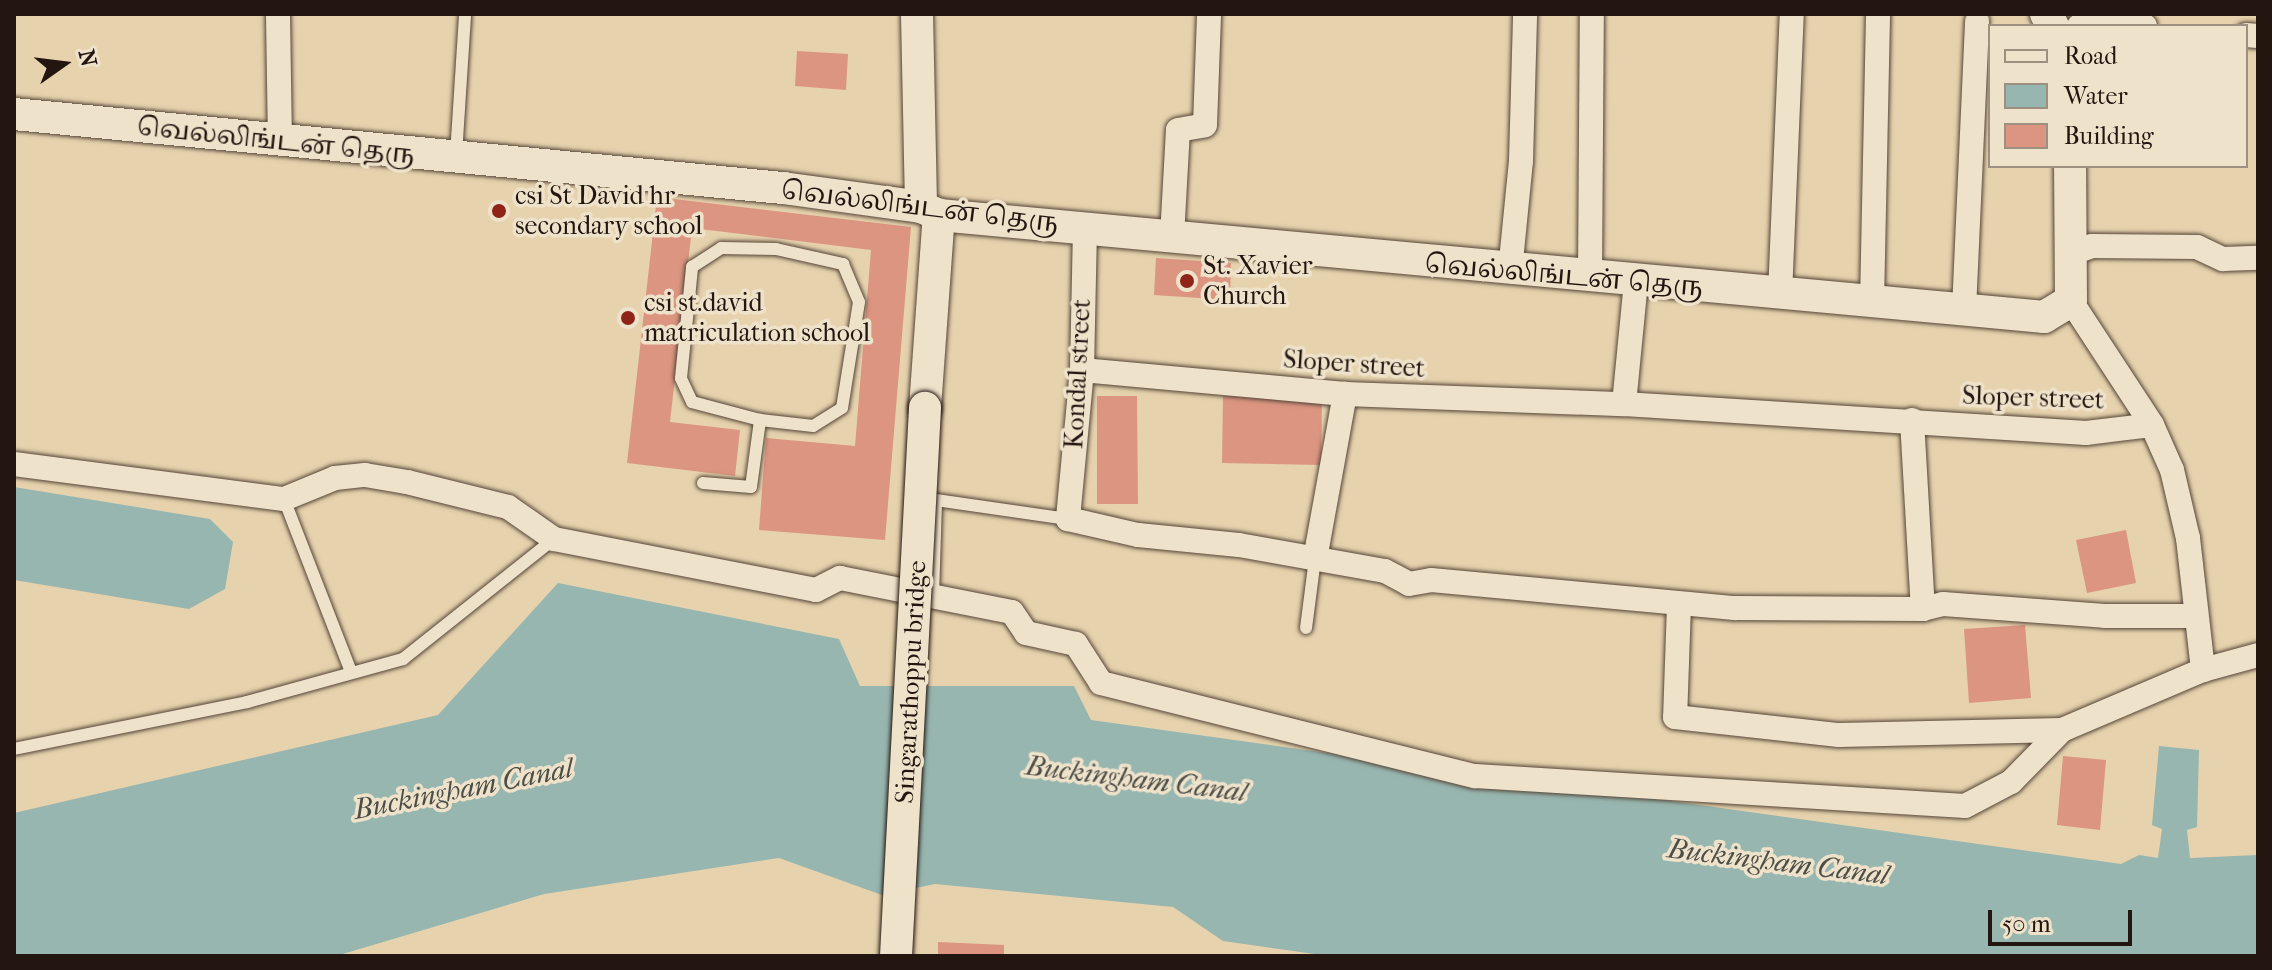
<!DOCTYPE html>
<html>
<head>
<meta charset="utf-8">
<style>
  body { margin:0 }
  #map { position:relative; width:2272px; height:970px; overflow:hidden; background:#e6d2ad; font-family:"IM FELL French Canon","Noto Serif Tamil",serif }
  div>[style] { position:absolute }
  .water>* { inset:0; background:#97b6af }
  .building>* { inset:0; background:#dc9581 }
  .roads { filter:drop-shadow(0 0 2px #544538) drop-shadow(0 0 2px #544538) }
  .lane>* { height:12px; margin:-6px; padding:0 6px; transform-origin:6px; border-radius:6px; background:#efe2ca }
  .street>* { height:24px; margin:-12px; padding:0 12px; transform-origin:12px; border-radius:12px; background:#efe2ca }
  .secondary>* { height:32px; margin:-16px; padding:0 16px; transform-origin:16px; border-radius:16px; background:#efe2ca }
  .bridges { filter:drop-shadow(0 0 2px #231611) drop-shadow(0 0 2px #231611) }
  .secondary-bridge>* { height:32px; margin:-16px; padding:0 16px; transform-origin:16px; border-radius:16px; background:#efe2ca }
  .dots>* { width:22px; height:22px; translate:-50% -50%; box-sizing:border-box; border:4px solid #efe2ca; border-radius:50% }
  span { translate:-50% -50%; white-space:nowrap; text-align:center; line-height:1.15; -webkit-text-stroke:7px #efe2ca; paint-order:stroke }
  .street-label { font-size:26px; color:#231611 }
  .poi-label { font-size:26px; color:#231611 }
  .left { translate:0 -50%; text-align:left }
  .water-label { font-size:28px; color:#4c4e48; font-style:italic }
  .frame { position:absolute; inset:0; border:16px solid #231611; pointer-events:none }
  .legend { position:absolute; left:1988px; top:24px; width:260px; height:144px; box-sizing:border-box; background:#efe2ca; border:2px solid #9d9080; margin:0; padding:10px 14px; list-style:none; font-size:24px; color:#231611 }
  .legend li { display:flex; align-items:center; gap:16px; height:40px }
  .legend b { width:40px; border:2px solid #9d9080 }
  .north { position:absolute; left:24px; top:24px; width:80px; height:80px; -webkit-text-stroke:6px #efe2ca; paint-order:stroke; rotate:76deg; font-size:22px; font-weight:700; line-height:32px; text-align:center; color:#231611 }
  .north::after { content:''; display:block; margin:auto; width:28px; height:36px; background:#231611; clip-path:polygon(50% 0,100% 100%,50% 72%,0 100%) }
  .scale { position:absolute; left:1988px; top:910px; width:144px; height:36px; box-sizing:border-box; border:4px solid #231611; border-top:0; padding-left:10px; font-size:24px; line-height:28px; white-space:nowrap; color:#231611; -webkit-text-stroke:6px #efe2ca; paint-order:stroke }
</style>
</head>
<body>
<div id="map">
  <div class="water">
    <i style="clip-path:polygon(14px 487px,210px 519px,233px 542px,225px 589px,189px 609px,14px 580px)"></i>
    <i style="clip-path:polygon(558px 583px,839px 639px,860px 686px,1074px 686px,1091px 720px,2121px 864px,2139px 855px,2158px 858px,2162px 829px,2152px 825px,2159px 746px,2199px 750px,2197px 827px,2187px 830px,2190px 858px,2258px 855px,2258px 956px,1329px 956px,1223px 941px,1173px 907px,935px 884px,882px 895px,779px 858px,544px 894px,336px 956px,14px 956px,14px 813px,438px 715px)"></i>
  </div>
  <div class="building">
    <i style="clip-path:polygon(797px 51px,848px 54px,846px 90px,795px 86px)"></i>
    <i style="clip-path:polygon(657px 197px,911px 227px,885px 540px,759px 530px,766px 438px,855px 446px,871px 250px,692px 228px,670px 422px,740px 430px,735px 476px,627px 463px)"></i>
    <i style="clip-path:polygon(1156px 258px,1231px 263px,1230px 300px,1154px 295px)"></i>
    <i style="clip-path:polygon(1097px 396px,1137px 396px,1138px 504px,1097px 504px)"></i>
    <i style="clip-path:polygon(1223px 396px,1322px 398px,1321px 465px,1222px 463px)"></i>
    <i style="clip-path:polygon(2126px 530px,2136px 583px,2087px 593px,2076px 540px)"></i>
    <i style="clip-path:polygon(2025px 625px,2031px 698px,1969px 703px,1964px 629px)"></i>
    <i style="clip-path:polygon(2063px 756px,2106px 760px,2100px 830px,2057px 825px)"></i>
    <i style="clip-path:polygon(938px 942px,1004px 945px,1004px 956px,938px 956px)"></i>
  </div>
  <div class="roads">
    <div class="lane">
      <i style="left:456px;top:155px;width:141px;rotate:-86.3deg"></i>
      <i style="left:703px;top:483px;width:48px;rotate:4.8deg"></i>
      <i style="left:751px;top:487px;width:68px;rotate:-82.3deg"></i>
      <i style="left:760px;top:420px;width:70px;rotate:-165.2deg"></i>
      <i style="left:692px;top:402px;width:26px;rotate:-115deg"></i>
      <i style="left:681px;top:378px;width:112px;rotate:-84.3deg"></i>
      <i style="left:692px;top:267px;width:35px;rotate:-33deg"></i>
      <i style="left:721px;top:248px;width:55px;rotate:1deg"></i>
      <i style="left:776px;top:249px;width:69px;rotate:12.6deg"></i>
      <i style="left:843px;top:264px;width:41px;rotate:67.2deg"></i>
      <i style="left:859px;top:302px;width:107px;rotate:99.1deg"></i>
      <i style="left:842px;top:408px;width:34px;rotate:148deg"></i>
      <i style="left:813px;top:426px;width:53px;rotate:-173.5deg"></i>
      <i style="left:284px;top:499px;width:186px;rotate:68.8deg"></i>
      <i style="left:933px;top:596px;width:96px;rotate:-88.2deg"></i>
      <i style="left:936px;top:500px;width:133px;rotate:8.2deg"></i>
      <i style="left:1306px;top:628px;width:70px;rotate:-82.6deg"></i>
      <i style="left:14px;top:749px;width:238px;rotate:-11.4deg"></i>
      <i style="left:247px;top:702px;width:162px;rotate:-15.4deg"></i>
      <i style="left:403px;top:659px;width:193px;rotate:-38.5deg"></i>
    </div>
    <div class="street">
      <i style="left:2079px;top:26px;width:66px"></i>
      <i style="left:2246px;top:35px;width:12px;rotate:5deg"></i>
      <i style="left:268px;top:141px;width:12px;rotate:9deg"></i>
      <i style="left:280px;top:143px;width:129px;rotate:-90.9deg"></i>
      <i style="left:1085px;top:228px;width:142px;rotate:91.2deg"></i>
      <i style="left:1082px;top:370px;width:150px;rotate:95.4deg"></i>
      <i style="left:1068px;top:519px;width:72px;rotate:12.9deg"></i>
      <i style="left:1138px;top:535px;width:101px;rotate:5.7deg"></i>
      <i style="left:1239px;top:545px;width:148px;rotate:10.1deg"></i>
      <i style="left:1385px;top:571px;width:27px;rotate:28deg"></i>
      <i style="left:1409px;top:584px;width:22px;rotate:-10deg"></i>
      <i style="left:1431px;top:580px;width:305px;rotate:5.3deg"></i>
      <i style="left:1735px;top:608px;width:188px;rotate:0.3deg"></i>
      <i style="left:1923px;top:609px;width:21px;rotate:-14deg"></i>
      <i style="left:1943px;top:604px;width:162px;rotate:4.2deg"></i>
      <i style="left:2105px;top:616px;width:90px"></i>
      <i style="left:1172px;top:237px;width:107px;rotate:-86.8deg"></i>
      <i style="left:1178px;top:130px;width:27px;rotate:-10deg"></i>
      <i style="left:1205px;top:125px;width:111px;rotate:-87.9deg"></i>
      <i style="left:2070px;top:254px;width:23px;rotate:-20deg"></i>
      <i style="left:2092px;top:246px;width:105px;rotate:0.5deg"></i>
      <i style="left:2197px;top:247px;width:29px;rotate:25deg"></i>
      <i style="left:2223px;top:259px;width:35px;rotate:-2deg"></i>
      <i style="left:1510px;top:271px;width:111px;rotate:-84.3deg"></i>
      <i style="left:1521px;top:161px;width:147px;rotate:-88.4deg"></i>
      <i style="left:1590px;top:277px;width:263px;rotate:-89.6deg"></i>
      <i style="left:1780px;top:295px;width:281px;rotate:-87.6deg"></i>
      <i style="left:2071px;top:301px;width:148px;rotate:56.8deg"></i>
      <i style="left:2152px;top:425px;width:49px;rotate:66deg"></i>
      <i style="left:2172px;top:470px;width:70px;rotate:76.8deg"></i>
      <i style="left:2188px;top:538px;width:133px;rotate:83.5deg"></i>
      <i style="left:1872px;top:303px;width:289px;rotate:-88.8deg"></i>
      <i style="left:1964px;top:310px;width:289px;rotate:-87.4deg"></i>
      <i style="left:1082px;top:370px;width:264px;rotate:5.2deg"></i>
      <i style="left:1345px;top:394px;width:279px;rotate:2.1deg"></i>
      <i style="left:1624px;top:404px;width:463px;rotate:3.6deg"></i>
      <i style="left:2086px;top:433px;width:66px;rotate:-6.9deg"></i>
      <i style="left:1624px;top:404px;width:123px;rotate:-84.4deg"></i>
      <i style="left:1912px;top:420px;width:189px;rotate:86.7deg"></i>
      <i style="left:14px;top:464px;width:272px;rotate:7.4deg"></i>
      <i style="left:284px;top:499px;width:55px;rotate:-22.4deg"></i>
      <i style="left:335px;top:478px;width:30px;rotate:-6deg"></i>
      <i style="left:365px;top:475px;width:43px;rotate:9.5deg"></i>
      <i style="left:407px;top:482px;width:104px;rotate:13.9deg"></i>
      <i style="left:508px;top:507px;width:56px;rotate:34.8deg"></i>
      <i style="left:554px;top:539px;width:267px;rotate:11deg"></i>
      <i style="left:816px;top:590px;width:27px;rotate:-27deg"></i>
      <i style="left:840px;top:578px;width:175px;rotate:11.2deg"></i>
      <i style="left:1012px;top:612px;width:25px;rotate:56deg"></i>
      <i style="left:1026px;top:633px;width:51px;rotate:12.4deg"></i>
      <i style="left:1076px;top:644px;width:46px;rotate:57.3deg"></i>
      <i style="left:1101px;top:683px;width:385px;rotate:14deg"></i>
      <i style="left:1475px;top:776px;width:491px;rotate:3.5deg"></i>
      <i style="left:1965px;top:806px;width:52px;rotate:-27.6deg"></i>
      <i style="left:2011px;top:782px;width:73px;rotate:-45.6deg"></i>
      <i style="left:2062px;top:730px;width:153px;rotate:-23.1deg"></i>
      <i style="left:2203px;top:670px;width:57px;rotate:-15.3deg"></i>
      <i style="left:1315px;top:559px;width:168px;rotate:-79.7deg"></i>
      <i style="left:1679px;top:605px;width:112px;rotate:92deg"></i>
      <i style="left:1675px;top:717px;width:165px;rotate:6.3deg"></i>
      <i style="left:1839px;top:735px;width:223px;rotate:-1.3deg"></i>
    </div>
    <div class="secondary">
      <i style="left:917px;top:14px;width:193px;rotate:88.8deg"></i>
      <i style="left:2046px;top:14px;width:14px;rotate:60deg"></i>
      <i style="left:14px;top:114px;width:773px;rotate:5.5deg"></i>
      <i style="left:783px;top:188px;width:139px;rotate:7.8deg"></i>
      <i style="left:921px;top:207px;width:20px;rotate:24deg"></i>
      <i style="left:939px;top:215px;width:1110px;rotate:5.27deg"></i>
      <i style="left:2044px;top:317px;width:31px;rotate:-31deg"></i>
      <i style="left:2071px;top:301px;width:135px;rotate:-90.4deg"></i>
      <i style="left:925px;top:408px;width:194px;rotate:-85.9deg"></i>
    </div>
  </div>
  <div class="bridges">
    <div class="secondary-bridge">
      <i style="left:896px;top:956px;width:549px;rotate:-86.97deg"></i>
    </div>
  </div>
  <div class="dots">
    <i style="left:499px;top:211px;background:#8f2418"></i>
    <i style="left:1187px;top:281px;background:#8f2418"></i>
    <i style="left:628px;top:318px;background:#8f2418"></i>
  </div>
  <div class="street-label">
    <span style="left:276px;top:141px;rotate:6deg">வெல்லிங்டன் தெரு</span>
    <span style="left:920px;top:207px;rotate:7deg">வெல்லிங்டன் தெரு</span>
    <span style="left:1564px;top:276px;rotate:5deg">வெல்லிங்டன் தெரு</span>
    <span style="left:1354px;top:364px;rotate:4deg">Sloper street</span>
    <span style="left:1078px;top:374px;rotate:-87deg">Kondal street</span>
    <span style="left:2033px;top:398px;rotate:2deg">Sloper street</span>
    <span style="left:911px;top:682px;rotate:-87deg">Singarathoppu bridge</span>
  </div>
  <div class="poi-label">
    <span class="left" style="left:515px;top:211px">csi St David hr<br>secondary school</span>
    <span class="left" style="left:1203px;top:281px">St. Xavier<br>Church</span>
    <span class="left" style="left:644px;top:318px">csi st.david<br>matriculation school</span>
  </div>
  <div class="water-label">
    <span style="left:1136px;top:779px;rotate:7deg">Buckingham Canal</span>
    <span style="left:463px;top:789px;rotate:-11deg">Buckingham Canal</span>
    <span style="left:1778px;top:862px;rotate:7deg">Buckingham Canal</span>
  </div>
  <div class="frame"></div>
  <ul class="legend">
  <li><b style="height:10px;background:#efe2ca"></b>Road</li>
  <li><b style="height:22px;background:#97b6af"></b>Water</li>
  <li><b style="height:22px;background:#dc9581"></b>Building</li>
  </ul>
  <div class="north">N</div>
  <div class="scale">50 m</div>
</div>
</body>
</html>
